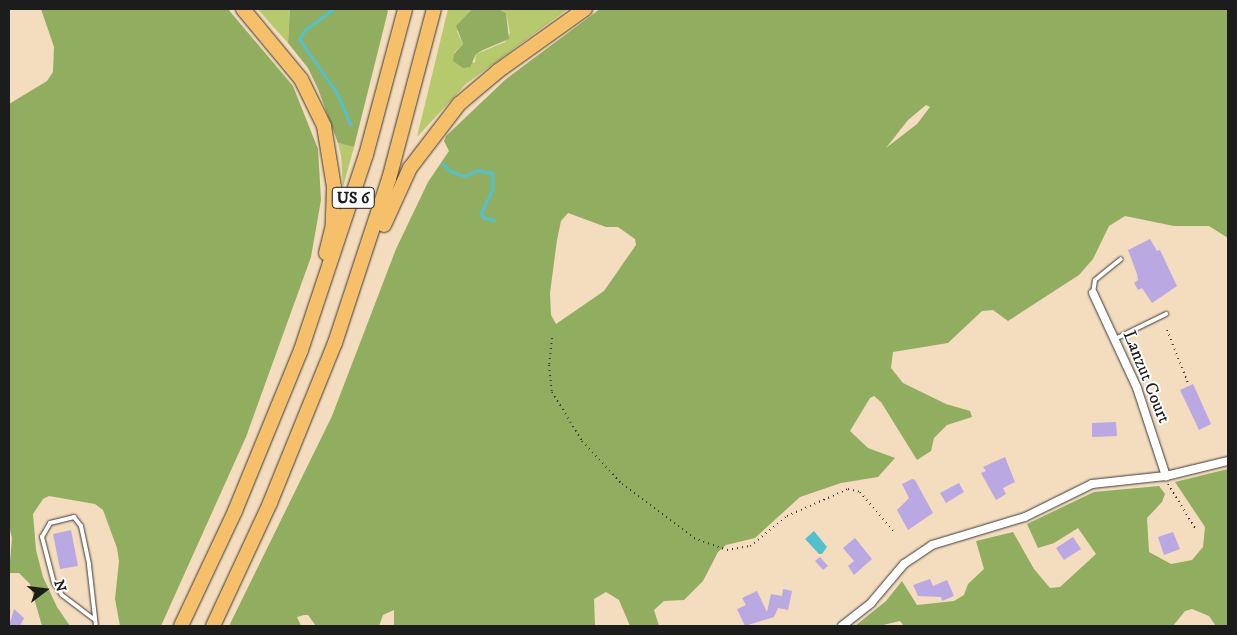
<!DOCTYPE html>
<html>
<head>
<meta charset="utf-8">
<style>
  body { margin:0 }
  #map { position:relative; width:1237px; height:635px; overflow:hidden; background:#f4dcbf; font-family:"IM FELL DW Pica",serif }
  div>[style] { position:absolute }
  .green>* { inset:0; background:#b7c96d }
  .forest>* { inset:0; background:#91ad60 }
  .water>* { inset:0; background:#53c0cd }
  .stream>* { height:3px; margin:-1.5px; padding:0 1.5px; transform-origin:1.5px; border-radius:1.5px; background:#53c0cd }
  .building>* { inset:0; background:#baa8e2 }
  .path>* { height:2px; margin-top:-1px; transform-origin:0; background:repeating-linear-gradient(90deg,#3c3934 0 1px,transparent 0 5px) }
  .roads { filter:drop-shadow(0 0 1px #3c3934) drop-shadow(0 0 1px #3c3934) }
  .service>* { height:4px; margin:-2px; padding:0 2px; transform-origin:2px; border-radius:2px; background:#fff }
  .minor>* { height:8px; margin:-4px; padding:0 4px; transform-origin:4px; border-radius:4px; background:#fff }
  .motorway>* { height:14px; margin:-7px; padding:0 7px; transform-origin:7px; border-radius:7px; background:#f6c06b }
  span { translate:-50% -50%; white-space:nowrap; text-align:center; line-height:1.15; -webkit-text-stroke:4px #fff; paint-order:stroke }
  .shield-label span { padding:1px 4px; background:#fff; border:1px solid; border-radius:4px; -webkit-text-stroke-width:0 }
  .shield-label { font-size:16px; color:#1c1c1c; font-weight:700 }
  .street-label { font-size:18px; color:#1c1c1c }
  .frame { position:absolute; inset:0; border:10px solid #1c1c1c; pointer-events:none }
  .north { position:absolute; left:20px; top:565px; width:50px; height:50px; -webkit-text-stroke:4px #fff; paint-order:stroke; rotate:75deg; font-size:14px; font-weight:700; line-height:20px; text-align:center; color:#1c1c1c }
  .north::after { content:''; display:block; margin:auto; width:18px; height:22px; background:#1c1c1c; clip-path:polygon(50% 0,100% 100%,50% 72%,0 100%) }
</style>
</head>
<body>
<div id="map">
  <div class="green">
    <i style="clip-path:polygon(258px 9px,290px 9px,288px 43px,268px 21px)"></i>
    <i style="clip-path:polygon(448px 9px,472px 9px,459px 23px,457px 32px,463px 44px,454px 53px,475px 63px,476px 54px,505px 42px,510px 33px,506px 13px,498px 9px,568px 9px,466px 84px,417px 137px)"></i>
    <i style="clip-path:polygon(338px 143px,354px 147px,343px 187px,341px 156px)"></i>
  </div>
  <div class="forest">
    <i style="clip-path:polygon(41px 9px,228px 9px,293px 86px,318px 149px,321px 200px,311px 257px,246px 437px,161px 626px,120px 626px,115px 599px,119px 561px,117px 548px,103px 510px,95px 504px,49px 496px,43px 499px,33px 514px,36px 550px,43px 577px,57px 607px,70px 626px,42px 626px,30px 584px,19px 573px,9px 573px,12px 538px,9px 526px,9px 104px,47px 81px,53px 72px,54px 47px)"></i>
    <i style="clip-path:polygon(290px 9px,386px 9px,388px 11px,354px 147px,338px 143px,318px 89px,308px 68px,288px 43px)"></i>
    <i style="clip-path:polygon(472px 9px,498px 9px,506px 13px,509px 39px,483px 50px,476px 54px,470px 67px,463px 68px,453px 61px,454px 54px,463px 44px,456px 26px)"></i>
    <i style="clip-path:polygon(evenodd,600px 9px,1228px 9px,1228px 238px,1209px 226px,1174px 226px,1125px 216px,1109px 226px,1093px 259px,1079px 275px,1008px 321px,993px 310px,982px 311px,948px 343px,893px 352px,891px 368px,903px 383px,946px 404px,970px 411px,972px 417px,947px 425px,934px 438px,931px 451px,917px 460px,881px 402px,874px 396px,870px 398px,850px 431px,868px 448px,895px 458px,878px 477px,841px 483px,800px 497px,755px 538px,726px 545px,718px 552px,703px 581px,684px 600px,664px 601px,654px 610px,659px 626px,630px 626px,619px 600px,606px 592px,594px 599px,595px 626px,394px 626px,394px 610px,383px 615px,379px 626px,316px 626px,308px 615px,304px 615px,297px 617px,301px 626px,229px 626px,332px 416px,396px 249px,428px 182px,449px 151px,444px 141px,446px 136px,506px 79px,600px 9px,926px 105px,930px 107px,917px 124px,886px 148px,908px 120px,926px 105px,600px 9px,568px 213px,606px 227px,618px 227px,635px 239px,636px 245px,604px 291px,556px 324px,551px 315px,550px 293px,557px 240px,561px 221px,568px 213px)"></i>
    <i style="clip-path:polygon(1228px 469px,1228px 626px,1216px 626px,1209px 616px,1192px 609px,1185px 611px,1173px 626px,904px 626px,900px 621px,879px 626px,855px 626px,886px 601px,902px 581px,917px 605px,954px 601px,964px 595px,968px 584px,984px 569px,976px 541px,1013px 532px,1034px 569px,1050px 588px,1060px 587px,1096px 554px,1078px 528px,1054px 543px,1038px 548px,1027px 524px,1094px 492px,1159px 486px,1165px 494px,1162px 502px,1147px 518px,1149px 552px,1171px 564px,1192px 560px,1203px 547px,1205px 527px,1175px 482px)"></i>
  </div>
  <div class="water">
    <i style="clip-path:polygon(814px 531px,827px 547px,822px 554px,819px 554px,805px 539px)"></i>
  </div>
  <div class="stream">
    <i style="left:333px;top:9px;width:35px;rotate:143deg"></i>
    <i style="left:305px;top:30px;width:11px;rotate:124deg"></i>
    <i style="left:299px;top:39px;width:66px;rotate:54.9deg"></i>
    <i style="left:337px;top:93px;width:34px;rotate:67deg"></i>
    <i style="left:442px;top:163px;width:11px;rotate:45deg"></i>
    <i style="left:450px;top:171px;width:15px;rotate:20deg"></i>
    <i style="left:464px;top:176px;width:15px;rotate:-23deg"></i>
    <i style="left:478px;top:170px;width:14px;rotate:12deg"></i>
    <i style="left:492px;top:173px;width:17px;rotate:90deg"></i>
    <i style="left:492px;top:190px;width:25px;rotate:116deg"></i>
    <i style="left:481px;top:213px;width:4px;rotate:63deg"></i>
    <i style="left:483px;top:217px;width:11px;rotate:15deg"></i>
  </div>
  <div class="building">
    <i style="clip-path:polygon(1150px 239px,1157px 251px,1160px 250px,1177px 286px,1152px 303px,1142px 288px,1138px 290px,1134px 283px,1138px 280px,1137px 274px,1128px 250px)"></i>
    <i style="clip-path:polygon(1193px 384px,1211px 424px,1199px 430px,1180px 390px)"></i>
    <i style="clip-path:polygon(1116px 422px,1117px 436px,1092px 437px,1092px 423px)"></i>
    <i style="clip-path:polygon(1005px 457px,1015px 482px,1003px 488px,1006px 494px,996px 500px,981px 473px,986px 471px,983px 467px)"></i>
    <i style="clip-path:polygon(912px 479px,915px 480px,933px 513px,908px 530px,897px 510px,909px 498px,902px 484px)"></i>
    <i style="clip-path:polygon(959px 483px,964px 492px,946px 503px,940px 493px)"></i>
    <i style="clip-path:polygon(71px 530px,78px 566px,60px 569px,53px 534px)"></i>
    <i style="clip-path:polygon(1173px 532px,1180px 549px,1164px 555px,1158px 537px)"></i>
    <i style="clip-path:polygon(1073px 537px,1081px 549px,1064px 560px,1056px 548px)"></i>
    <i style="clip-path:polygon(855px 538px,872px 559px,854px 575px,848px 566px,854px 561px,843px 548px)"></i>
    <i style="clip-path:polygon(820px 557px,828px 566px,823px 570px,815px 561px)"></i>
    <i style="clip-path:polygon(930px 579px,933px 586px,947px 580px,954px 596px,942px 601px,941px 597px,918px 596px,913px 585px)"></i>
    <i style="clip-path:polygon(783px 589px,792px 591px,788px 610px,778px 608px,774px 617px,745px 626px,737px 609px,746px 605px,742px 598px,757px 591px,767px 612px,771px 594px,782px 596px)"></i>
    <i style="clip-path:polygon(14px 609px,24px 618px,20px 626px,9px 626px)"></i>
  </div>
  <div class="path">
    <i style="left:1167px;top:330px;width:57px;rotate:68.4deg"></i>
    <i style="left:552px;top:338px;width:27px;rotate:96deg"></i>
    <i style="left:549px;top:365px;width:27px;rotate:84deg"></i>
    <i style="left:552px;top:392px;width:57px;rotate:58.5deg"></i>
    <i style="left:582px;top:441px;width:59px;rotate:47.1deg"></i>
    <i style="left:622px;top:484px;width:90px;rotate:36.9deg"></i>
    <i style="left:694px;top:538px;width:35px;rotate:20deg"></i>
    <i style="left:727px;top:550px;width:23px;rotate:-10deg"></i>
    <i style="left:750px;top:546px;width:48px;rotate:-39deg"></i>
    <i style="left:787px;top:516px;width:67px;rotate:-23.9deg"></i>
    <i style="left:848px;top:489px;width:12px;rotate:14deg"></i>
    <i style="left:860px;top:492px;width:54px;rotate:49.5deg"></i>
    <i style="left:1168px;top:484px;width:52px;rotate:58.5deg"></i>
  </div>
  <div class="roads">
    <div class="service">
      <i style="left:1093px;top:293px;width:13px;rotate:-81deg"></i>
      <i style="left:1095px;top:280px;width:33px;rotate:-39deg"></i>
      <i style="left:1115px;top:339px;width:57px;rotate:-26.1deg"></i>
      <i style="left:95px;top:620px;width:41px;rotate:-142.9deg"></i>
      <i style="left:62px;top:595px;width:14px;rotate:-124deg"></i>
      <i style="left:54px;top:583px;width:48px;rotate:-104.6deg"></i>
      <i style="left:42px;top:537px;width:16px;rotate:-60deg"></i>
      <i style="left:50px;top:523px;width:25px;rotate:-14deg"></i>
      <i style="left:74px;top:517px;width:11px;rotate:52deg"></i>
      <i style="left:81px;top:526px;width:40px;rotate:78deg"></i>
      <i style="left:89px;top:565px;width:61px;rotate:83.5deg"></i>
    </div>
    <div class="minor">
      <i style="left:1093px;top:293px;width:105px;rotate:65.1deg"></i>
      <i style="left:1137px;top:388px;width:93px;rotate:71.8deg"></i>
      <i style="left:842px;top:626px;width:37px;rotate:-38deg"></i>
      <i style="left:871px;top:603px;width:51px;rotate:-49.8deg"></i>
      <i style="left:904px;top:564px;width:34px;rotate:-34deg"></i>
      <i style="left:932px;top:545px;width:97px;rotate:-16.8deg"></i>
      <i style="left:1025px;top:517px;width:75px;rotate:-26.2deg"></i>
      <i style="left:1092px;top:484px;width:74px;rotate:-6.2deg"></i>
      <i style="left:1166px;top:476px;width:64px;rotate:-13.6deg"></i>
    </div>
    <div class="motorway">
      <i style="left:243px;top:9px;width:91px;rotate:50.4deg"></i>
      <i style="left:301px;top:79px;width:52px;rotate:63.9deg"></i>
      <i style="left:324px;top:126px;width:62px;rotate:80.7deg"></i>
      <i style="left:334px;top:187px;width:38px;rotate:92deg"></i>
      <i style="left:333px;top:225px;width:29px;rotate:104deg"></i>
      <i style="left:384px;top:225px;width:63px;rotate:-65.5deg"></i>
      <i style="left:410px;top:168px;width:81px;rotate:-52.6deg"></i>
      <i style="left:459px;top:104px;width:51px;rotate:-40.2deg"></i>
      <i style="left:498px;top:71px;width:107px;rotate:-35.5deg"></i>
      <i style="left:181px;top:626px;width:127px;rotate:-64.8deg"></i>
      <i style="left:235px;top:511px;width:174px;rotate:-67.7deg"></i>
      <i style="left:301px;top:350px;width:206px;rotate:-71.6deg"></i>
      <i style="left:366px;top:155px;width:151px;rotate:-75deg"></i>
      <i style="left:213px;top:626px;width:136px;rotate:-65.1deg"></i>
      <i style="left:270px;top:503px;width:173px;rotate:-67.9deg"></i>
      <i style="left:335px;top:343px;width:173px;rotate:-71.8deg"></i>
      <i style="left:389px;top:179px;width:176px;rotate:-75.2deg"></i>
    </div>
  </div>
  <div class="shield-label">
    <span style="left:353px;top:198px">US 6</span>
  </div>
  <div class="street-label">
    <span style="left:1146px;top:377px;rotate:68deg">Lanzut Court</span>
  </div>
  <div class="frame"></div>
  <div class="north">N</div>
</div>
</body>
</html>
